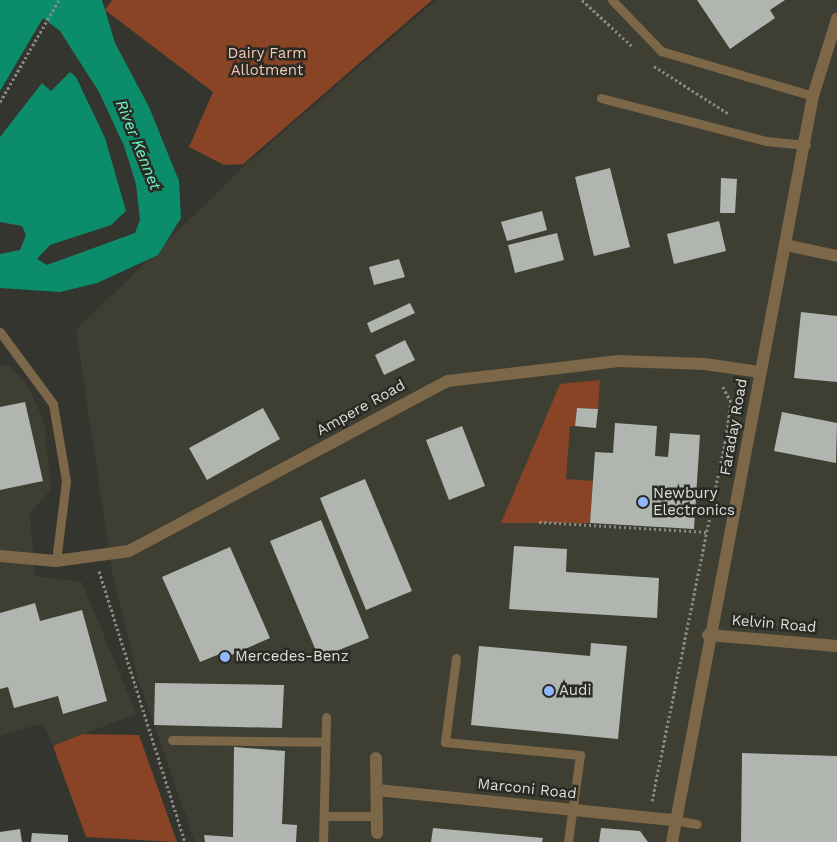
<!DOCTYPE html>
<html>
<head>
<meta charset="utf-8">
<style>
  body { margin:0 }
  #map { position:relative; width:837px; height:842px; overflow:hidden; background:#35352f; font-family:"Work Sans",sans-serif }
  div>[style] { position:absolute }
  .built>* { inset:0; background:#3e3e32 }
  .green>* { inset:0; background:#894425 }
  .water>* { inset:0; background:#0b8c6b }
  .building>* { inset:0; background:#b0b5af }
  .path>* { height:3px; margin-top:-1.5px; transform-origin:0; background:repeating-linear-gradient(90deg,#898984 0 2.5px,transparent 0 5px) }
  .lane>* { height:9px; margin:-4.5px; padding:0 4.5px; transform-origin:4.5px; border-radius:4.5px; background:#7c6749 }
  .street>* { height:12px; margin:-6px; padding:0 6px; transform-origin:6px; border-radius:6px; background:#7c6749 }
  .dots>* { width:14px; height:14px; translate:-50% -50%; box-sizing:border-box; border:2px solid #2b2b25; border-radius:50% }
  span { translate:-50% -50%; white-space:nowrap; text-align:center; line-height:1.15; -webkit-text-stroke:5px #2b2b25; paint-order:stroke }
  .park-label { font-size:15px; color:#f3c7b4 }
  .street-label { font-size:15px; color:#dededa }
  .poi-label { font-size:15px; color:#dededa }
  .left { translate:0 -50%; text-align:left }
  .water-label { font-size:16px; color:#69faca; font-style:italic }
</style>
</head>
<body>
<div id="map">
  <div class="built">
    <i style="clip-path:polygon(436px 0,837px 0,837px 842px,195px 842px,139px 682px,113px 576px,76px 330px,245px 165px)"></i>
    <i style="clip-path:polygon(8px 364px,26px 382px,44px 421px,51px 489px,30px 514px,35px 576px,82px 582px,136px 714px,53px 746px,43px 723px,0 736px,0 366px)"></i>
  </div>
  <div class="green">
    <i style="clip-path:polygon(112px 0,432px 0,243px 164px,224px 165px,189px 147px,213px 92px,105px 10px)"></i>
    <i style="clip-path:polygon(600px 380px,598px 409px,577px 408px,575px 426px,570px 426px,566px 479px,593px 481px,590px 523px,501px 523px,560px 384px)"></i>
    <i style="clip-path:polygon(83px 734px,139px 735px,177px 842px,86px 837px,53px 746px)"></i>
  </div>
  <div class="water">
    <i style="clip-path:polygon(0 0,102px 0,115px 43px,149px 107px,179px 181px,181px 218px,158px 255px,97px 283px,60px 292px,0 288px,0 254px,20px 250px,26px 235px,22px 226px,0 222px,0 137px,42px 83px,51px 91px,70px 72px,76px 77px,105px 138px,126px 211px,111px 225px,50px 245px,37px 259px,47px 265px,135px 233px,140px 220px,136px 184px,124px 146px,99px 92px,60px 31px,43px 18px,0 91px)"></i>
  </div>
  <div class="building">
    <i style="clip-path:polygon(697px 0,785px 0,770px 10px,775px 18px,730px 49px)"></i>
    <i style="clip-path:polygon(610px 168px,630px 247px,594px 256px,575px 177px)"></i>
    <i style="clip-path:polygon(721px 178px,737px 179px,735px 213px,720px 213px)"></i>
    <i style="clip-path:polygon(542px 211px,547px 230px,507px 241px,501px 222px)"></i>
    <i style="clip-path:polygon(719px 221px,726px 251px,674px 264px,667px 234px)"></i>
    <i style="clip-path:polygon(557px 233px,564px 260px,515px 273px,508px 245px)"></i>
    <i style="clip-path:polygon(399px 259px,405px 277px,374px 285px,369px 267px)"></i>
    <i style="clip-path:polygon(410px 303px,415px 313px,371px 333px,367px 323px)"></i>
    <i style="clip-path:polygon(801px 312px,837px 316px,837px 382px,794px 378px)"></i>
    <i style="clip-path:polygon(405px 340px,415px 360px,384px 375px,375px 355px)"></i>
    <i style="clip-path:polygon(25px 402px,43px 481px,0 490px,0 407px)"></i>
    <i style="clip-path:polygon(263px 408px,280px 439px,207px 480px,189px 448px)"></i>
    <i style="clip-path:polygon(577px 408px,598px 409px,596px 428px,575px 426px)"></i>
    <i style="clip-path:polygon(782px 412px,837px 423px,836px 463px,774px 451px)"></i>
    <i style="clip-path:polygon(615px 423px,657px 426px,655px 456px,668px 457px,670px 433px,700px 435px,694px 529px,590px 523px,595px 452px,613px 453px)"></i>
    <i style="clip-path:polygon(462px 426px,485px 486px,449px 500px,426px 440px)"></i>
    <i style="clip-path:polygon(365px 479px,412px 591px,366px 610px,320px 498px)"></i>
    <i style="clip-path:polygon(321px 520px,369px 638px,319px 658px,270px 541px)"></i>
    <i style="clip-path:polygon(514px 546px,567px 549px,566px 572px,659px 578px,657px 618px,509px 609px)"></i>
    <i style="clip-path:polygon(230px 547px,270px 638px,229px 656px,227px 651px,200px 662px,162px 577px)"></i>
    <i style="clip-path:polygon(35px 603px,40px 621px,82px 610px,107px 701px,63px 714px,58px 696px,14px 708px,8px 687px,0 689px,0 613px)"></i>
    <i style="clip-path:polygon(591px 643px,627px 646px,618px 739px,471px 725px,479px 646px,590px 656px)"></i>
    <i style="clip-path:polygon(155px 683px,284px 685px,282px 728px,154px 725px)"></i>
    <i style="clip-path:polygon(234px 747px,285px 751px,282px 824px,297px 825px,296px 842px,205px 842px,204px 835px,233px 837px)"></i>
    <i style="clip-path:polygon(742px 753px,837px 756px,837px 842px,741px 842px)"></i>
    <i style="clip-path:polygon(433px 828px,543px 838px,542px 842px,431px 842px)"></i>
    <i style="clip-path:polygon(601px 828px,640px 831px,648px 842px,599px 842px)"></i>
    <i style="clip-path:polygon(20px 829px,22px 842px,0 842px,0 832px)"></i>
    <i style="clip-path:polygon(32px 833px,68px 835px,68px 842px,31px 842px)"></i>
  </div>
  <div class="path">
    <i style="left:582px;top:0;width:69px;rotate:42.7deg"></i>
    <i style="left:654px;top:66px;width:89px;rotate:32.6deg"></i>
    <i style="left:0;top:102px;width:118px;rotate:-60deg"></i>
    <i style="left:539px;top:522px;width:168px;rotate:3.4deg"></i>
    <i style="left:99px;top:571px;width:284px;rotate:72.4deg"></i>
    <i style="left:652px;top:801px;width:371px;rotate:-78.5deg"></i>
    <i style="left:726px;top:437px;width:35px;rotate:-82deg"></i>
    <i style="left:731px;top:402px;width:19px;rotate:-118deg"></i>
  </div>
  <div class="lane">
    <i style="left:612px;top:0;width:71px;rotate:46.1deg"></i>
    <i style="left:661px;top:51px;width:159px;rotate:16.5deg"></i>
    <i style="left:601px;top:98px;width:171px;rotate:14.6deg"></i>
    <i style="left:766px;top:141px;width:40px;rotate:5.7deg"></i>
    <i style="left:0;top:332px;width:89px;rotate:53.6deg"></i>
    <i style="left:53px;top:404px;width:78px;rotate:80.4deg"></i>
    <i style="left:66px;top:481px;width:81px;rotate:97.1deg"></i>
    <i style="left:456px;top:658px;width:85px;rotate:97.5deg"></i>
    <i style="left:445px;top:742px;width:136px;rotate:5.5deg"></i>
    <i style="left:580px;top:755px;width:88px;rotate:97.9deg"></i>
    <i style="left:172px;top:740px;width:153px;rotate:0.7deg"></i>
    <i style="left:324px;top:816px;width:53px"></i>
    <i style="left:674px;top:820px;width:23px;rotate:10deg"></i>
    <i style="left:323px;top:842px;width:125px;rotate:-88.6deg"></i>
  </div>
  <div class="street">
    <i style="left:786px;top:245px;width:52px;rotate:12.2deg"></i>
    <i style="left:0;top:556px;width:56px;rotate:5.1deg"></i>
    <i style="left:56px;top:561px;width:74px;rotate:-7.8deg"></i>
    <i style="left:129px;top:551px;width:361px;rotate:-28.1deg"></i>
    <i style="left:448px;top:381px;width:172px;rotate:-6.7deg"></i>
    <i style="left:619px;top:361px;width:86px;rotate:2deg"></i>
    <i style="left:705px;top:364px;width:56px;rotate:8.3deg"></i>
    <i style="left:708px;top:635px;width:129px;rotate:4.9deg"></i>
    <i style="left:376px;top:758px;width:75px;rotate:89.2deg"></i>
    <i style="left:377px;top:790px;width:299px;rotate:5.8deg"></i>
    <i style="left:672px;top:842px;width:759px;rotate:-79.3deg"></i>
    <i style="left:813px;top:96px;width:81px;rotate:-72.7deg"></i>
  </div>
  <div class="dots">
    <i style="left:643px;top:502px;background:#91b8fd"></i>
    <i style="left:225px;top:657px;background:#91b8fd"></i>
    <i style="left:549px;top:691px;background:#91b8fd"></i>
  </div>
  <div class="park-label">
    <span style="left:267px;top:62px">Dairy Farm<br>Allotment</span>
  </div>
  <div class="street-label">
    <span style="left:361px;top:408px;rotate:-29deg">Ampere Road</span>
    <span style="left:734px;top:427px;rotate:-80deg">Faraday Road</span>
    <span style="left:774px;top:624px;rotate:5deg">Kelvin Road</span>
    <span style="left:527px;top:789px;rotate:6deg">Marconi Road</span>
  </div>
  <div class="poi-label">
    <span class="left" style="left:653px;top:502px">Newbury<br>Electronics</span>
    <span class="left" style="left:235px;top:657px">Mercedes-Benz</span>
    <span class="left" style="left:559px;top:691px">Audi</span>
  </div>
  <div class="water-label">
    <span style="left:138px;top:145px;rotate:68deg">River Kennet</span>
  </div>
</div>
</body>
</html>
